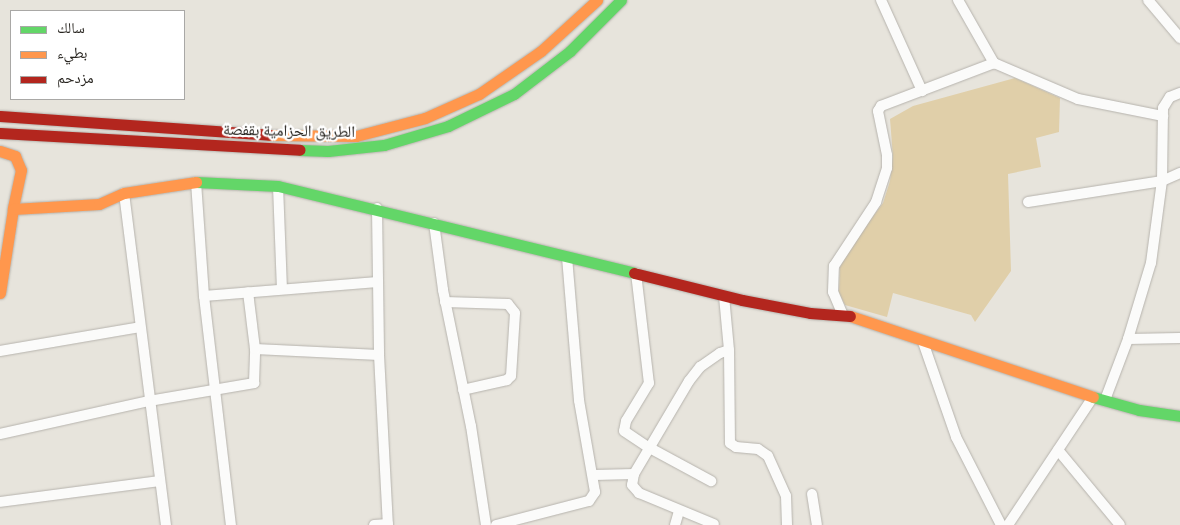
<!DOCTYPE html>
<html>
<head>
<meta charset="utf-8">
<style>
  body { margin:0 }
  #map { position:relative; width:1180px; height:525px; overflow:hidden; background:#e7e4dc; font-family:Karla,"Noto Naskh Arabic",sans-serif }
  div>[style] { position:absolute }
  .green>* { inset:0; background:#e0cfa9 }
  .roads { filter:drop-shadow(0 0 1px #b6b3ad) drop-shadow(0 0 1px #b6b3ad) }
  .street>* { height:10px; margin:-5px; padding:0 5px; transform-origin:5px; border-radius:5px; background:#fbfbfa }
  .fast>* { height:11px; margin:-5.5px; padding:0 5.5px; transform-origin:5.5px; border-radius:5.5px; background:#63d668 }
  .slow>* { height:11px; margin:-5.5px; padding:0 5.5px; transform-origin:5.5px; border-radius:5.5px; background:#ff974d }
  .jam>* { height:11px; margin:-5.5px; padding:0 5.5px; transform-origin:5.5px; border-radius:5.5px; background:#b3261e }
  span { translate:-50% -50%; white-space:nowrap; text-align:center; line-height:1.15; -webkit-text-stroke:4.5px #fff; paint-order:stroke }
  .street-label { font-size:16px; color:#282520 }
  .legend { position:absolute; left:10px; top:10px; width:175px; height:90px; box-sizing:border-box; background:#fff; border:1px solid #a9a8a6; margin:0; padding:6px 9px; list-style:none; font-size:15px; color:#282520 }
  .legend li { display:flex; align-items:center; gap:10px; height:25px }
  .legend b { width:25px; border:1px solid #a9a8a6 }
</style>
</head>
<body>
<div id="map">
  <div class="green">
    <i style="clip-path:polygon(1015px 78px,1060px 98px,1059px 132px,1036px 138px,1041px 167px,1008px 174px,1011px 271px,975px 322px,971px 315px,893px 293px,887px 317px,845px 305px,839px 293px,840px 267px,850px 247px,883px 203px,890px 181px,893px 157px,890px 119px,913px 106px)"></i>
  </div>
  <div class="roads">
    <div class="street">
      <i style="left:881px;top:0;width:100px;rotate:65.7deg"></i>
      <i style="left:958px;top:0;width:73px;rotate:60.3deg"></i>
      <i style="left:1148px;top:0;width:50px;rotate:49.9deg"></i>
      <i style="left:196px;top:182px;width:114px;rotate:86deg"></i>
      <i style="left:204px;top:296px;width:231px;rotate:83.3deg"></i>
      <i style="left:278px;top:186px;width:103px;rotate:87.8deg"></i>
      <i style="left:124px;top:193px;width:335px;rotate:82.8deg"></i>
      <i style="left:1028px;top:202px;width:136px;rotate:-8.9deg"></i>
      <i style="left:1162px;top:181px;width:20px;rotate:-24deg"></i>
      <i style="left:377px;top:208px;width:147px;rotate:89.2deg"></i>
      <i style="left:379px;top:355px;width:170px;rotate:87deg"></i>
      <i style="left:434px;top:223px;width:68px;rotate:82.3deg"></i>
      <i style="left:443px;top:290px;width:139px;rotate:78.4deg"></i>
      <i style="left:471px;top:426px;width:100px;rotate:81.4deg"></i>
      <i style="left:636px;top:273px;width:111px;rotate:83.3deg"></i>
      <i style="left:649px;top:383px;width:44px;rotate:121.2deg"></i>
      <i style="left:626px;top:421px;width:10px;rotate:101deg"></i>
      <i style="left:624px;top:431px;width:29px;rotate:34deg"></i>
      <i style="left:648px;top:447px;width:72px;rotate:28.4deg"></i>
      <i style="left:204px;top:296px;width:174px;rotate:-4.6deg"></i>
      <i style="left:445px;top:302px;width:63px;rotate:1.8deg"></i>
      <i style="left:508px;top:304px;width:11px;rotate:52deg"></i>
      <i style="left:515px;top:313px;width:63px;rotate:93.6deg"></i>
      <i style="left:511px;top:376px;width:6px;rotate:135deg"></i>
      <i style="left:507px;top:380px;width:45px;rotate:167.2deg"></i>
      <i style="left:842px;top:313px;width:23px;rotate:-113deg"></i>
      <i style="left:833px;top:292px;width:26px;rotate:-88deg"></i>
      <i style="left:834px;top:266px;width:77px;rotate:-56.7deg"></i>
      <i style="left:876px;top:202px;width:36px;rotate:-72deg"></i>
      <i style="left:887px;top:168px;width:13px;rotate:-90deg"></i>
      <i style="left:887px;top:155px;width:45px;rotate:-101.6deg"></i>
      <i style="left:878px;top:111px;width:6px;rotate:-59deg"></i>
      <i style="left:881px;top:106px;width:121px;rotate:-20.8deg"></i>
      <i style="left:994px;top:63px;width:91px;rotate:23.2deg"></i>
      <i style="left:1078px;top:99px;width:87px;rotate:11.3deg"></i>
      <i style="left:1128px;top:339px;width:52px;rotate:-1.1deg"></i>
      <i style="left:923px;top:342px;width:101px;rotate:70.8deg"></i>
      <i style="left:956px;top:437px;width:99px;rotate:62.9deg"></i>
      <i style="left:255px;top:349px;width:124px;rotate:2.8deg"></i>
      <i style="left:729px;top:350px;width:93px;rotate:89.4deg"></i>
      <i style="left:730px;top:443px;width:7px;rotate:34deg"></i>
      <i style="left:736px;top:447px;width:22px;rotate:5deg"></i>
      <i style="left:758px;top:449px;width:12px;rotate:35deg"></i>
      <i style="left:768px;top:456px;width:44px;rotate:65.8deg"></i>
      <i style="left:786px;top:496px;width:29px;rotate:88deg"></i>
      <i style="left:0;top:351px;width:142px;rotate:-9.7deg"></i>
      <i style="left:1105px;top:400px;width:65px;rotate:-69.3deg"></i>
      <i style="left:1128px;top:339px;width:79px;rotate:-73.2deg"></i>
      <i style="left:1151px;top:263px;width:83px;rotate:-82.4deg"></i>
      <i style="left:1162px;top:181px;width:73px;rotate:-89.2deg"></i>
      <i style="left:1163px;top:108px;width:13px;rotate:-58deg"></i>
      <i style="left:1170px;top:97px;width:11px;rotate:-22deg"></i>
      <i style="left:0;top:434px;width:153px;rotate:-12.5deg"></i>
      <i style="left:149px;top:401px;width:107px;rotate:-9.7deg"></i>
      <i style="left:254px;top:383px;width:34px;rotate:-88deg"></i>
      <i style="left:255px;top:349px;width:57px;rotate:-97deg"></i>
      <i style="left:1058px;top:450px;width:97px;rotate:50.4deg"></i>
      <i style="left:634px;top:474px;width:108px;rotate:-59.4deg"></i>
      <i style="left:689px;top:381px;width:18px;rotate:-52deg"></i>
      <i style="left:700px;top:367px;width:24px;rotate:-35deg"></i>
      <i style="left:720px;top:353px;width:9px;rotate:-18deg"></i>
      <i style="left:729px;top:350px;width:54px;rotate:-95.3deg"></i>
      <i style="left:594px;top:475px;width:40px;rotate:-1.4deg"></i>
      <i style="left:634px;top:474px;width:11px;rotate:100deg"></i>
      <i style="left:632px;top:485px;width:11px;rotate:49deg"></i>
      <i style="left:639px;top:493px;width:81px;rotate:22.5deg"></i>
      <i style="left:812px;top:494px;width:31px;rotate:81deg"></i>
      <i style="left:0;top:502px;width:160px;rotate:-7.5deg"></i>
      <i style="left:374px;top:525px;width:14px;rotate:-4deg"></i>
      <i style="left:496px;top:525px;width:96px;rotate:-14.5deg"></i>
      <i style="left:589px;top:501px;width:11px;rotate:-56deg"></i>
      <i style="left:595px;top:492px;width:93px;rotate:-99.9deg"></i>
      <i style="left:579px;top:400px;width:143px;rotate:-94.8deg"></i>
      <i style="left:675px;top:525px;width:15px;rotate:-74deg"></i>
      <i style="left:1008px;top:525px;width:154px;rotate:-56.4deg"></i>
    </div>
    <div class="fast">
      <i style="left:300px;top:150px;width:28px;rotate:2deg"></i>
      <i style="left:328px;top:151px;width:56px;rotate:-6.1deg"></i>
      <i style="left:384px;top:145px;width:67px;rotate:-16.5deg"></i>
      <i style="left:448px;top:126px;width:73px;rotate:-25.9deg"></i>
      <i style="left:514px;top:94px;width:71px;rotate:-37.5deg"></i>
      <i style="left:570px;top:51px;width:72px;rotate:-45deg"></i>
      <i style="left:196px;top:182px;width:82px;rotate:2.8deg"></i>
      <i style="left:278px;top:186px;width:366px;rotate:13.7deg"></i>
      <i style="left:1093px;top:397px;width:48px;rotate:15.8deg"></i>
      <i style="left:1139px;top:410px;width:41px;rotate:8.3deg"></i>
    </div>
    <div class="slow">
      <i style="left:269px;top:135px;width:87px;rotate:0.7deg"></i>
      <i style="left:356px;top:136px;width:71px;rotate:-14.6deg"></i>
      <i style="left:425px;top:118px;width:59px;rotate:-24deg"></i>
      <i style="left:479px;top:94px;width:75px;rotate:-34.7deg"></i>
      <i style="left:541px;top:51px;width:76px;rotate:-42.3deg"></i>
      <i style="left:0;top:151px;width:16px;rotate:18deg"></i>
      <i style="left:15px;top:156px;width:15px;rotate:67deg"></i>
      <i style="left:21px;top:170px;width:40px;rotate:102deg"></i>
      <i style="left:0;top:293px;width:85px;rotate:-81.2deg"></i>
      <i style="left:13px;top:209px;width:86px;rotate:-3.3deg"></i>
      <i style="left:99px;top:204px;width:27px;rotate:-24deg"></i>
      <i style="left:124px;top:193px;width:73px;rotate:-8.7deg"></i>
      <i style="left:850px;top:316px;width:256px;rotate:18.4deg"></i>
    </div>
    <div class="jam">
      <i style="left:0;top:116px;width:270px;rotate:4deg"></i>
      <i style="left:0;top:133px;width:300px;rotate:3.2deg"></i>
      <i style="left:634px;top:273px;width:111px;rotate:14deg"></i>
      <i style="left:742px;top:300px;width:69px;rotate:10.8deg"></i>
      <i style="left:810px;top:313px;width:40px;rotate:4.3deg"></i>
    </div>
  </div>
  <div class="street-label">
    <span style="left:289px;top:131px;rotate:1deg">الطريق الحزامية بقفصة</span>
  </div>
  <ul class="legend">
  <li><b style="height:6px;background:#63d668"></b>سالك</li>
  <li><b style="height:6px;background:#ff974d"></b>بطيء</li>
  <li><b style="height:6px;background:#b3261e"></b>مزدحم</li>
  </ul>
</div>
</body>
</html>
